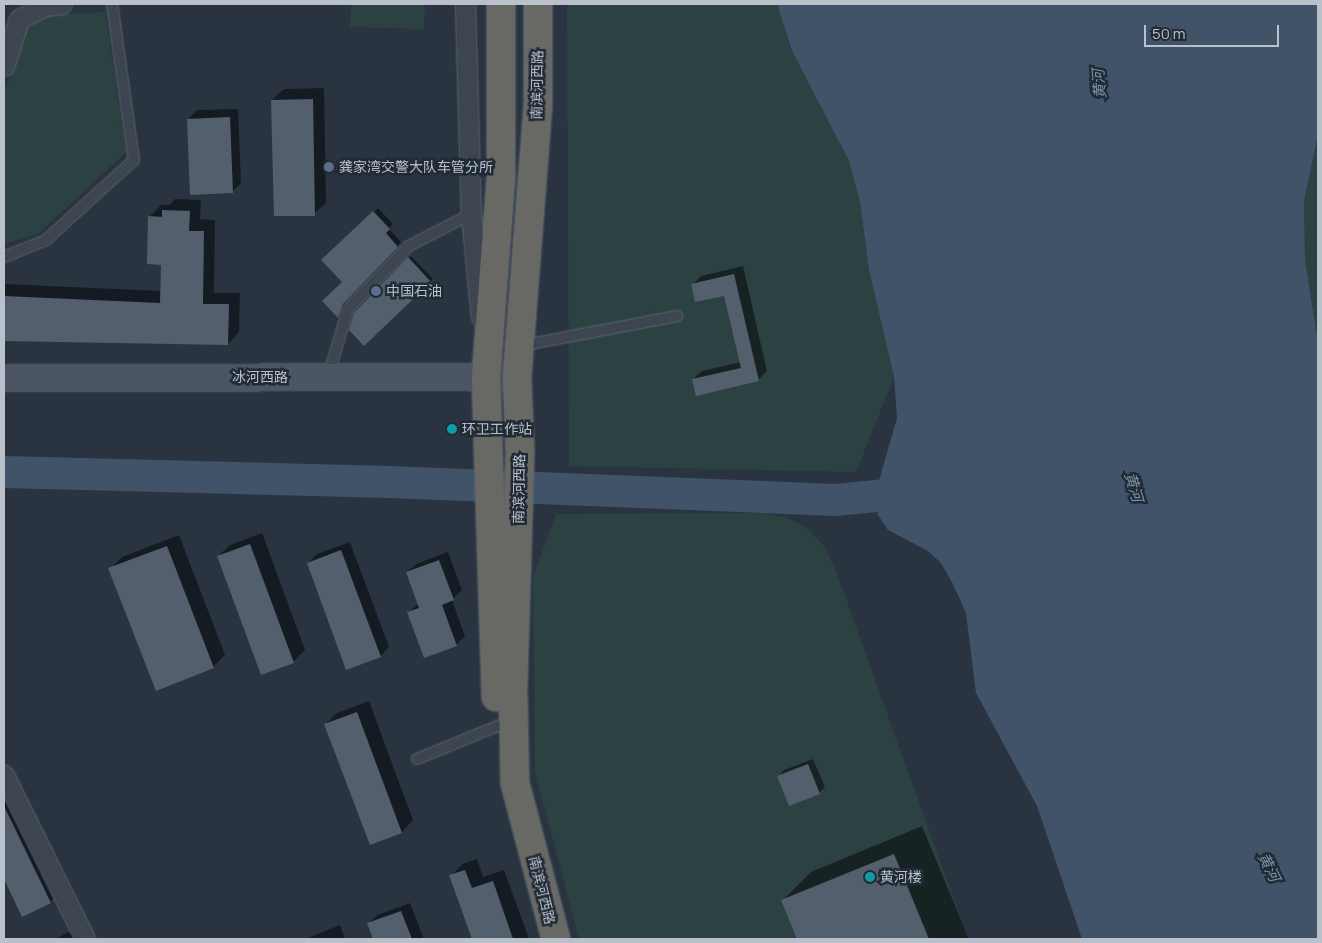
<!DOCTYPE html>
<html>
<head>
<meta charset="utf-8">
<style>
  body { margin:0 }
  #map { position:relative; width:1322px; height:943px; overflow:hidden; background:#293440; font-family:Manrope,"Noto Sans SC",sans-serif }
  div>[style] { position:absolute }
  .green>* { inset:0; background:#2c4242 }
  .water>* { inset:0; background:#405368 }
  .shadow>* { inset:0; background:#0007 }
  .river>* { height:32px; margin:-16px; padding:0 16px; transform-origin:16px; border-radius:16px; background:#405368 }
  .building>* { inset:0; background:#545f6d }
  .roads { filter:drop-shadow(0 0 1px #5b646e) drop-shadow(0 0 1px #5b646e) }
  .service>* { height:10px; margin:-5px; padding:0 5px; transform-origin:5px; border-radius:5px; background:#3d4650 }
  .minor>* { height:19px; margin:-9.5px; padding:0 9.5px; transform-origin:9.5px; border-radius:9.5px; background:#3d4650 }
  .secondary>* { height:26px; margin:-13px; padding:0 13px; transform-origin:13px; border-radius:13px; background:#4b5563 }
  .trunk>* { height:28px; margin:-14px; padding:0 14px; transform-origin:14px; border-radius:14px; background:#686865 }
  .dots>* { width:14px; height:14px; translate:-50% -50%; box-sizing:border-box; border:2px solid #212b36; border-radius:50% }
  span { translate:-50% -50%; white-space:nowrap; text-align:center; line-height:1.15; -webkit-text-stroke:5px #212b36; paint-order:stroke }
  .street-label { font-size:14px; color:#bac1ca }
  .poi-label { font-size:14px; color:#bac1ca }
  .left { translate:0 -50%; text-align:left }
  .water-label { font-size:15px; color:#7d93aa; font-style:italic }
  .frame { position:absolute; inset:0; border:5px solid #bac1ca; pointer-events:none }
  .scale { position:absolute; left:1144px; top:25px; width:135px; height:22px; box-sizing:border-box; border:2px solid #bac1ca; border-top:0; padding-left:6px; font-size:15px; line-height:18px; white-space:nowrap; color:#bac1ca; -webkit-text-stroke:4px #212b36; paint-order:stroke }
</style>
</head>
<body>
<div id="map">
  <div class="green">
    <i style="clip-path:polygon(351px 4px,425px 4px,424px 29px,350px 27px)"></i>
    <i style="clip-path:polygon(567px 4px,777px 4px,792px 51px,849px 161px,860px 202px,869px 270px,894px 377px,856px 472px,569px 466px)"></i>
    <i style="clip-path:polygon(105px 12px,126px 152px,38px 234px,4px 244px,4px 93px,26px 30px,43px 15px)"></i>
    <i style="clip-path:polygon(1318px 134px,1318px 343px,1305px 260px,1304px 201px)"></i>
    <i style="clip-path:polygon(761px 513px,785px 517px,807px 528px,824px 546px,835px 568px,968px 939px,579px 939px,535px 772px,533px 577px,556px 514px)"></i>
  </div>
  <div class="water">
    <i style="clip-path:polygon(777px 4px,1318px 4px,1318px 134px,1304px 201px,1305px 260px,1318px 343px,1318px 939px,1082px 939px,1037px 806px,976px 693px,966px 613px,952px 582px,941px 563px,928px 551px,888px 530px,878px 515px,874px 498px,897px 418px,894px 377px,869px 270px,860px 202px,849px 161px,792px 51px)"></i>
  </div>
  <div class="shadow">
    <i style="clip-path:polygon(324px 88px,326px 203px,314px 214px,272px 100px,284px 89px)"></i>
    <i style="clip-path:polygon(238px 109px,241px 183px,232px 192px,188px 119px,197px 110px)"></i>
    <i style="clip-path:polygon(175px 199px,201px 200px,200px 219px,215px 220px,214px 293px,240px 293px,239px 332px,228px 344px,4px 340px,4px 284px,162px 291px,162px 264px,149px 217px,161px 205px,169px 205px)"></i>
    <i style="clip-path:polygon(378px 208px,393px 224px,389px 229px,401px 242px,347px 299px,338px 317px,343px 282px,323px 260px)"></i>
    <i style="clip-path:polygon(411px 256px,433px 279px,364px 344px,355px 313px)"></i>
    <i style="clip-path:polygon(743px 266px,767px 371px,758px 380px,693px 379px,702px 371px,741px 362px,725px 294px,692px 285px,701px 276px)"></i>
    <i style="clip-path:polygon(262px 533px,305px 650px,293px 662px,218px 556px,230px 545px)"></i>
    <i style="clip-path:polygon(179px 535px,225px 655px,213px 667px,110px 569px,122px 557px)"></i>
    <i style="clip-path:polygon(350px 542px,389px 647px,381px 656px,308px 563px,317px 554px)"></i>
    <i style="clip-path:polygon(448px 552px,462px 590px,452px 600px,465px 636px,456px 645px,408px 613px,419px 603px,407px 572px,416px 564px)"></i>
    <i style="clip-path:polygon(369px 701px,413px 820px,402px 832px,370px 843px,326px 724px,337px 713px)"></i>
    <i style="clip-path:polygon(813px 759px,825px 787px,819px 793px,779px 776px,784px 770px)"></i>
    <i style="clip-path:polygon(4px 782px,62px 890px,50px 902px,23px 916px,4px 876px)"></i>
    <i style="clip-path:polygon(922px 826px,968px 937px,966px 939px,798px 939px,782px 901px,811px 872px)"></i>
    <i style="clip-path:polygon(477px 859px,483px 877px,504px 870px,529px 939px,473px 939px,451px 876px,462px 864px)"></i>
    <i style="clip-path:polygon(410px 903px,424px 939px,374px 939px,368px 924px,377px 915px)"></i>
    <i style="clip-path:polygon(340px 925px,345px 939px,306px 939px,308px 938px)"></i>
    <i style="clip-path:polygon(77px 928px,82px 939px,55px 939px)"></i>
  </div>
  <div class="river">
    <i style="left:4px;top:472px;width:385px;rotate:1.5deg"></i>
    <i style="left:389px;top:482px;width:446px;rotate:2.3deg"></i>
    <i style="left:835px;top:500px;width:83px;rotate:-5.5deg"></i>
  </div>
  <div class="building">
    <i style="clip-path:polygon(313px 99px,315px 216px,274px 216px,271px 100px)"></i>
    <i style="clip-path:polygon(230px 117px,233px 193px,190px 195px,187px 119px)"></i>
    <i style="clip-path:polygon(162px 210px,190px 211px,189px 231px,204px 231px,203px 304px,229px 304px,228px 345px,4px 341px,4px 296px,160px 303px,161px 265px,147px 264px,148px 216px,162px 217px)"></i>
    <i style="clip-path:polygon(373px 211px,390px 229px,386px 233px,398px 247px,343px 304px,338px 318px,322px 301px,342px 282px,321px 260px)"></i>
    <i style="clip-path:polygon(408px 257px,431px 282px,364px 346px,349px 330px,354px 313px)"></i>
    <i style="clip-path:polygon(734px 274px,759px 381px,696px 396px,692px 379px,741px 368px,724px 296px,695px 302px,691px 284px)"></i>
    <i style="clip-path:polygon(250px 544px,294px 663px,261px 675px,217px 556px)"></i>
    <i style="clip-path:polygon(167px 546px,214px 668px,156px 691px,108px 568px)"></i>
    <i style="clip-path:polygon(341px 550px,381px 657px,346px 670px,307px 563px)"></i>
    <i style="clip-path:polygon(439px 560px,454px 600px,442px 605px,457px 646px,424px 658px,407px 612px,419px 608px,406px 572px)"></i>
    <i style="clip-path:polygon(357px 712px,402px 833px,370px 845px,324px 724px)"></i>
    <i style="clip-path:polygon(808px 764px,820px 794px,789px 806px,777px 776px)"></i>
    <i style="clip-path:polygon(4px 806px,51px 903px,22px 917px,4px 879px)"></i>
    <i style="clip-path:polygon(894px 854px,929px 939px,797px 939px,781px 900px)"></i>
    <i style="clip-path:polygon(465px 870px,472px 888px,493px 881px,513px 939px,472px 939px,449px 875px)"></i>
    <i style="clip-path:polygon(401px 911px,412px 939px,373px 939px,367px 923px)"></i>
  </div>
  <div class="roads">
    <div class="service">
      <i style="left:4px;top:257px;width:45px;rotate:-22deg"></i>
      <i style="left:46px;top:240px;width:119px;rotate:-42.3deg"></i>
      <i style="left:134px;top:160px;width:158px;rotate:-98deg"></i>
      <i style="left:520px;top:346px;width:160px;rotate:-10.8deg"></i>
      <i style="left:328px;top:377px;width:71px;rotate:-73.6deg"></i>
      <i style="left:348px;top:309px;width:88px;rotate:-45.9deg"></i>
      <i style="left:409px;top:246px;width:70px;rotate:-27.3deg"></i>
      <i style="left:417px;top:759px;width:87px;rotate:-22.2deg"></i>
    </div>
    <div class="minor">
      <i style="left:465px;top:4px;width:210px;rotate:88.4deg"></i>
      <i style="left:471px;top:214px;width:103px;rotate:84.5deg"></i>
      <i style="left:4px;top:66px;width:49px;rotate:-72.3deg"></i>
      <i style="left:19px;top:19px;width:28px;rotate:-27deg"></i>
      <i style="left:44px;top:6px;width:18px;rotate:-6deg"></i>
      <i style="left:4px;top:775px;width:183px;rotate:63.7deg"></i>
    </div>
    <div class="secondary">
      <i style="left:4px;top:378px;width:513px;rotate:-0.11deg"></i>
    </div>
    <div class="trunk">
      <i style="left:538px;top:4px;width:101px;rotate:90deg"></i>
      <i style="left:538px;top:105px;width:273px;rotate:94.4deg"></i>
      <i style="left:517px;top:377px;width:76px;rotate:87.7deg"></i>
      <i style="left:520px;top:453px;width:237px;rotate:91.7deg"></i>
      <i style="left:513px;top:690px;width:93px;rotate:88.8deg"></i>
      <i style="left:515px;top:783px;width:161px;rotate:75.3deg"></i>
      <i style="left:496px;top:697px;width:320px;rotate:-91.8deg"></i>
      <i style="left:486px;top:377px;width:202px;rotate:-85.7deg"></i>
      <i style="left:501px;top:176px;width:172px;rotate:-90deg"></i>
    </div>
  </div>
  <div class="dots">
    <i style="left:329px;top:167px;background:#5c6f8a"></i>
    <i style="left:376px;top:291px;background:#5c6f8a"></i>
    <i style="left:452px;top:429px;background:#0f9aa8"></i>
    <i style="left:870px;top:877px;background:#0f9aa8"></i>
  </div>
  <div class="street-label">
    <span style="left:537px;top:85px;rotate:-89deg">南滨河西路</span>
    <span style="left:260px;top:377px">冰河西路</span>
    <span style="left:519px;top:489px;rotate:-89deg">南滨河西路</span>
    <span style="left:542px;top:890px;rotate:76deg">南滨河西路</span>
  </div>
  <div class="poi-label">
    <span class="left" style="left:339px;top:167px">龚家湾交警大队车管分所</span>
    <span class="left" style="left:386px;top:291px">中国石油</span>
    <span class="left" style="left:462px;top:429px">环卫工作站</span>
    <span class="left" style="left:880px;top:877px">黄河楼</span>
  </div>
  <div class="water-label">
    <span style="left:1099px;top:84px;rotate:-94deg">黄河</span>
    <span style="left:1134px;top:487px;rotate:73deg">黄河</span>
    <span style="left:1269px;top:867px;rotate:63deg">黄河</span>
  </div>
  <div class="frame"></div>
  <div class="scale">50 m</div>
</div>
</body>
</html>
